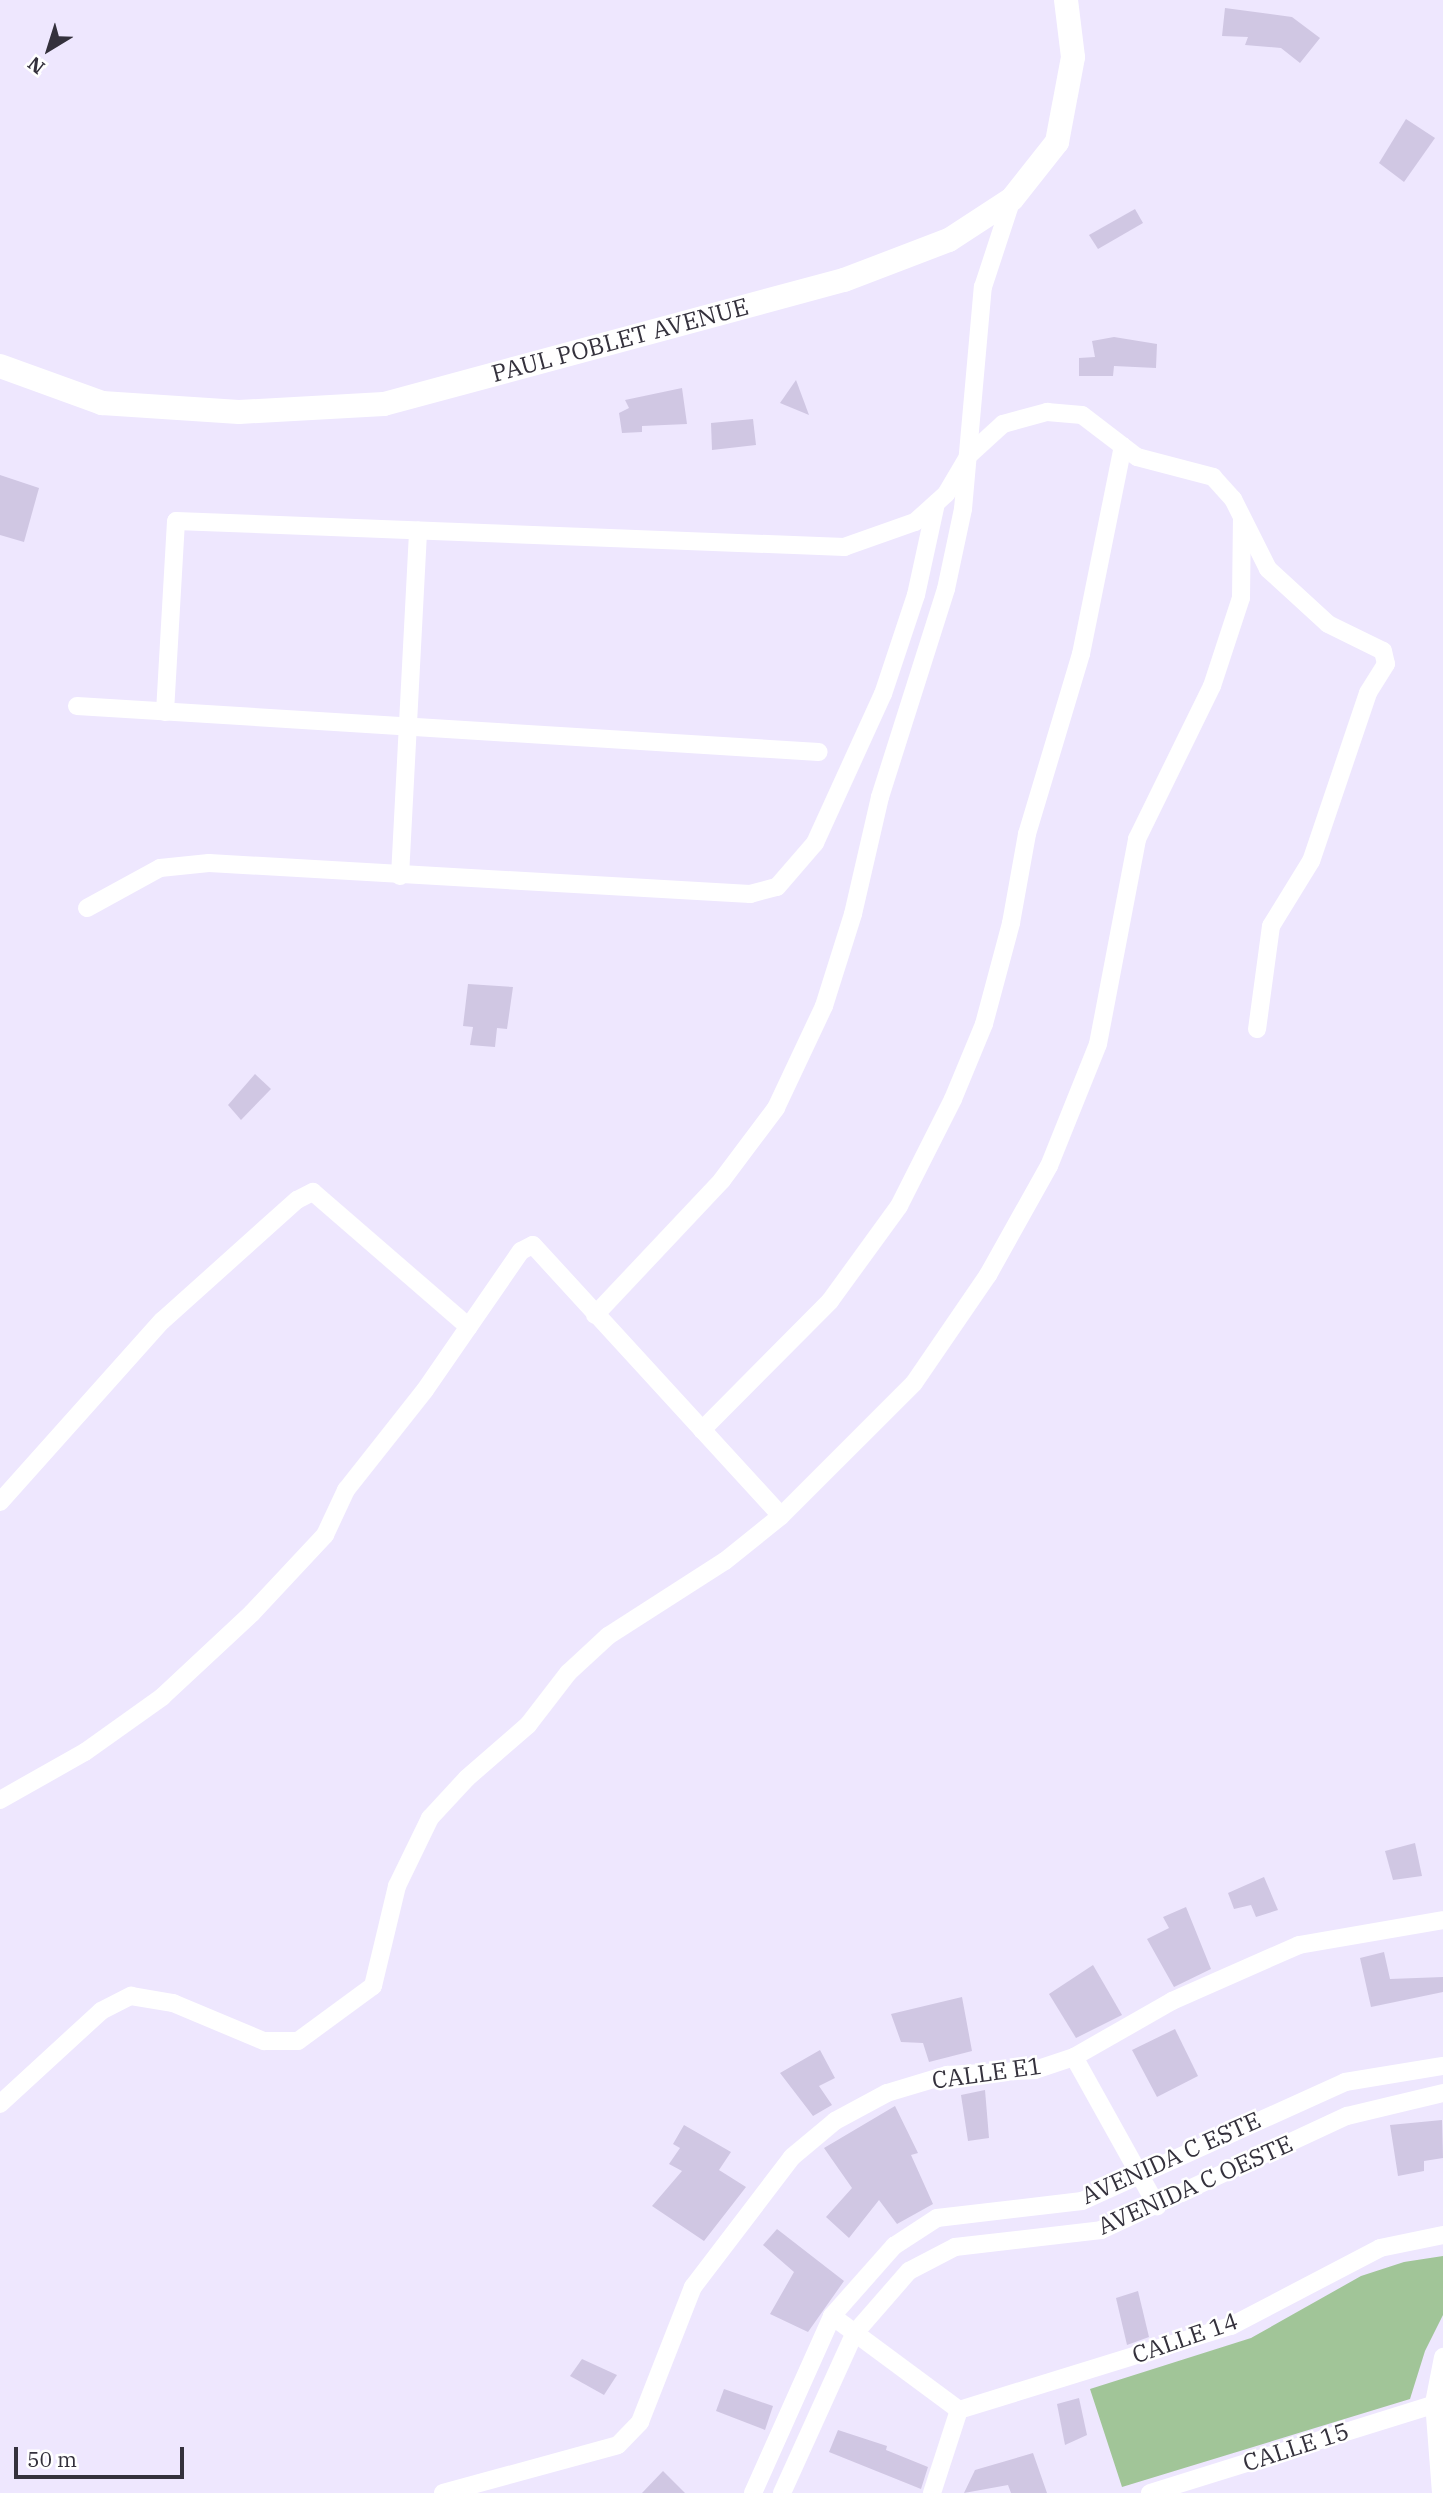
<!DOCTYPE html>
<html>
<head>
<meta charset="utf-8">
<style>
  body { margin:0 }
  #map { position:relative; width:1443px; height:2493px; overflow:hidden; background:#eee7fe; font-family:"IBM Plex Serif",serif }
  div>[style] { position:absolute }
  .green>* { inset:0; background:#a1c598 }
  .building>* { inset:0; background:#d0c7e3 }
  .street>* { height:18px; margin:-9px; padding:0 9px; transform-origin:9px; border-radius:9px; background:#fff }
  .secondary>* { height:24px; margin:-12px; padding:0 12px; transform-origin:12px; border-radius:12px; background:#fff }
  span { translate:-50% -50%; white-space:nowrap; text-align:center; line-height:1.15; -webkit-text-stroke:5px #fff; paint-order:stroke }
  .street-label { font-size:24px; color:#34313c }
  .north { position:absolute; left:14px; top:14px; width:70px; height:70px; -webkit-text-stroke:5px #fff; paint-order:stroke; rotate:218deg; font-size:19px; font-weight:700; line-height:28px; text-align:center; color:#34313c }
  .north::after { content:''; display:block; margin:auto; width:24px; height:32px; background:#34313c; clip-path:polygon(50% 0,100% 100%,50% 72%,0 100%) }
  .scale { position:absolute; left:14px; top:2447px; width:170px; height:32px; box-sizing:border-box; border:4px solid #34313c; border-top:0; padding-left:9px; font-size:21px; line-height:24px; white-space:nowrap; color:#34313c; -webkit-text-stroke:5px #fff; paint-order:stroke }
</style>
</head>
<body>
<div id="map">
  <div class="green">
    <i style="clip-path:polygon(1443px 2256px,1443px 2315px,1425px 2351px,1410px 2399px,1122px 2487px,1090px 2389px,1251px 2338px,1361px 2276px,1404px 2262px)"></i>
  </div>
  <div class="building">
    <i style="clip-path:polygon(1225px 8px,1292px 17px,1320px 38px,1300px 63px,1281px 48px,1245px 45px,1248px 37px,1222px 36px)"></i>
    <i style="clip-path:polygon(1406px 119px,1435px 138px,1404px 182px,1379px 163px)"></i>
    <i style="clip-path:polygon(1135px 209px,1143px 223px,1098px 249px,1089px 235px)"></i>
    <i style="clip-path:polygon(1114px 337px,1157px 344px,1156px 368px,1114px 366px,1113px 376px,1079px 376px,1079px 358px,1095px 357px,1092px 341px)"></i>
    <i style="clip-path:polygon(796px 380px,809px 415px,780px 403px)"></i>
    <i style="clip-path:polygon(682px 388px,687px 424px,642px 426px,642px 432px,622px 433px,619px 413px,629px 408px,625px 400px)"></i>
    <i style="clip-path:polygon(753px 419px,756px 445px,712px 450px,711px 423px)"></i>
    <i style="clip-path:polygon(0 475px,39px 488px,24px 542px,0 535px)"></i>
    <i style="clip-path:polygon(468px 984px,513px 987px,507px 1029px,497px 1028px,495px 1047px,470px 1045px,473px 1027px,463px 1026px)"></i>
    <i style="clip-path:polygon(255px 1074px,271px 1089px,241px 1120px,228px 1105px)"></i>
    <i style="clip-path:polygon(1415px 1843px,1422px 1876px,1393px 1880px,1385px 1851px)"></i>
    <i style="clip-path:polygon(1264px 1877px,1278px 1910px,1256px 1917px,1251px 1905px,1234px 1909px,1228px 1893px)"></i>
    <i style="clip-path:polygon(1186px 1907px,1211px 1969px,1174px 1987px,1147px 1939px,1169px 1928px,1163px 1917px)"></i>
    <i style="clip-path:polygon(1384px 1952px,1390px 1979px,1443px 1977px,1443px 1992px,1371px 2007px,1360px 1958px)"></i>
    <i style="clip-path:polygon(1093px 1965px,1122px 2015px,1076px 2038px,1049px 1994px)"></i>
    <i style="clip-path:polygon(962px 1997px,972px 2051px,929px 2062px,923px 2043px,901px 2042px,891px 2014px)"></i>
    <i style="clip-path:polygon(1175px 2029px,1198px 2076px,1157px 2097px,1132px 2050px)"></i>
    <i style="clip-path:polygon(820px 2050px,835px 2078px,819px 2086px,832px 2105px,813px 2116px,780px 2073px)"></i>
    <i style="clip-path:polygon(985px 2090px,989px 2138px,968px 2141px,961px 2095px)"></i>
    <i style="clip-path:polygon(895px 2106px,918px 2153px,911px 2155px,933px 2204px,897px 2224px,879px 2200px,849px 2238px,826px 2217px,852px 2188px,824px 2148px)"></i>
    <i style="clip-path:polygon(1442px 2120px,1443px 2158px,1424px 2161px,1424px 2171px,1398px 2176px,1390px 2125px)"></i>
    <i style="clip-path:polygon(684px 2125px,731px 2152px,719px 2170px,746px 2187px,704px 2241px,652px 2206px,682px 2171px,669px 2164px,680px 2148px,673px 2144px)"></i>
    <i style="clip-path:polygon(777px 2229px,844px 2281px,808px 2332px,770px 2314px,794px 2272px,763px 2245px)"></i>
    <i style="clip-path:polygon(1138px 2291px,1149px 2337px,1127px 2345px,1116px 2298px)"></i>
    <i style="clip-path:polygon(582px 2359px,617px 2375px,604px 2395px,570px 2376px)"></i>
    <i style="clip-path:polygon(724px 2389px,773px 2406px,765px 2430px,716px 2411px)"></i>
    <i style="clip-path:polygon(1079px 2398px,1087px 2435px,1065px 2445px,1057px 2404px)"></i>
    <i style="clip-path:polygon(838px 2430px,887px 2446px,886px 2450px,928px 2467px,921px 2489px,829px 2452px)"></i>
    <i style="clip-path:polygon(1033px 2453px,1047px 2493px,1011px 2493px,1008px 2485px,964px 2493px,975px 2470px)"></i>
    <i style="clip-path:polygon(663px 2471px,685px 2493px,642px 2493px)"></i>
  </div>
  <div class="street">
    <i style="left:77px;top:706px;width:743px;rotate:3.55deg"></i>
    <i style="left:165px;top:712px;width:191px;rotate:-86.7deg"></i>
    <i style="left:176px;top:521px;width:669px;rotate:2.23deg"></i>
    <i style="left:844px;top:547px;width:75px;rotate:-19.4deg"></i>
    <i style="left:915px;top:522px;width:42px;rotate:-42.1deg"></i>
    <i style="left:946px;top:494px;width:45px;rotate:-59.5deg"></i>
    <i style="left:969px;top:455px;width:46px;rotate:-42.4deg"></i>
    <i style="left:1003px;top:424px;width:46px;rotate:-15.3deg"></i>
    <i style="left:1047px;top:412px;width:35px;rotate:5deg"></i>
    <i style="left:1082px;top:415px;width:69px;rotate:37.4deg"></i>
    <i style="left:1137px;top:457px;width:79px;rotate:14.7deg"></i>
    <i style="left:1213px;top:477px;width:30px;rotate:48deg"></i>
    <i style="left:1233px;top:499px;width:78px;rotate:63.4deg"></i>
    <i style="left:1268px;top:569px;width:81px;rotate:42.5deg"></i>
    <i style="left:1328px;top:624px;width:61px;rotate:26.1deg"></i>
    <i style="left:1383px;top:651px;width:13px;rotate:77deg"></i>
    <i style="left:1386px;top:664px;width:34px;rotate:122deg"></i>
    <i style="left:1368px;top:693px;width:177px;rotate:108.7deg"></i>
    <i style="left:1311px;top:861px;width:76px;rotate:121.6deg"></i>
    <i style="left:1271px;top:926px;width:104px;rotate:97.7deg"></i>
    <i style="left:400px;top:876px;width:346px;rotate:-87deg"></i>
    <i style="left:87px;top:908px;width:83px;rotate:-28.7deg"></i>
    <i style="left:160px;top:868px;width:49px;rotate:-5.8deg"></i>
    <i style="left:209px;top:863px;width:542px;rotate:3.28deg"></i>
    <i style="left:750px;top:894px;width:28px;rotate:-15deg"></i>
    <i style="left:777px;top:887px;width:58px;rotate:-49.2deg"></i>
    <i style="left:815px;top:843px;width:164px;rotate:-65.5deg"></i>
    <i style="left:883px;top:694px;width:104px;rotate:-71.6deg"></i>
    <i style="left:916px;top:595px;width:94px;rotate:-77.7deg"></i>
    <i style="left:595px;top:1315px;width:185px;rotate:-46.7deg"></i>
    <i style="left:722px;top:1180px;width:90px;rotate:-53.1deg"></i>
    <i style="left:776px;top:1108px;width:113px;rotate:-64.8deg"></i>
    <i style="left:824px;top:1006px;width:96px;rotate:-72.5deg"></i>
    <i style="left:853px;top:914px;width:120px;rotate:-77deg"></i>
    <i style="left:880px;top:797px;width:218px;rotate:-72.4deg"></i>
    <i style="left:946px;top:589px;width:82px;rotate:-78deg"></i>
    <i style="left:963px;top:509px;width:223px;rotate:-84.9deg"></i>
    <i style="left:983px;top:287px;width:93px;rotate:-71.8deg"></i>
    <i style="left:702px;top:1430px;width:182px;rotate:-45.2deg"></i>
    <i style="left:830px;top:1301px;width:117px;rotate:-54deg"></i>
    <i style="left:899px;top:1206px;width:120px;rotate:-63.2deg"></i>
    <i style="left:953px;top:1099px;width:81px;rotate:-67.5deg"></i>
    <i style="left:984px;top:1024px;width:105px;rotate:-75deg"></i>
    <i style="left:1011px;top:923px;width:90px;rotate:-79.8deg"></i>
    <i style="left:1027px;top:834px;width:188px;rotate:-73.3deg"></i>
    <i style="left:1081px;top:654px;width:212px;rotate:-78.6deg"></i>
    <i style="left:0;top:1502px;width:243px;rotate:-48.2deg"></i>
    <i style="left:162px;top:1321px;width:181px;rotate:-41.9deg"></i>
    <i style="left:297px;top:1200px;width:18px;rotate:-27deg"></i>
    <i style="left:313px;top:1192px;width:206px;rotate:40.9deg"></i>
    <i style="left:0;top:1800px;width:98px;rotate:-29.5deg"></i>
    <i style="left:85px;top:1752px;width:95px;rotate:-35.5deg"></i>
    <i style="left:162px;top:1697px;width:123px;rotate:-43deg"></i>
    <i style="left:252px;top:1613px;width:107px;rotate:-46.9deg"></i>
    <i style="left:325px;top:1535px;width:50px;rotate:-65deg"></i>
    <i style="left:346px;top:1490px;width:127px;rotate:-51.7deg"></i>
    <i style="left:425px;top:1390px;width:169px;rotate:-55.4deg"></i>
    <i style="left:521px;top:1251px;width:13px;rotate:-27deg"></i>
    <i style="left:533px;top:1245px;width:367px;rotate:47.5deg"></i>
    <i style="left:1074px;top:2057px;width:171px;rotate:60.9deg"></i>
    <i style="left:0;top:2104px;width:137px;rotate:-42.6deg"></i>
    <i style="left:101px;top:2011px;width:34px;rotate:-27deg"></i>
    <i style="left:131px;top:1996px;width:43px;rotate:9.5deg"></i>
    <i style="left:173px;top:2003px;width:99px;rotate:22.7deg"></i>
    <i style="left:264px;top:2041px;width:34px"></i>
    <i style="left:298px;top:2041px;width:93px;rotate:-36.3deg"></i>
    <i style="left:373px;top:1986px;width:103px;rotate:-76.5deg"></i>
    <i style="left:397px;top:1886px;width:76px;rotate:-64.1deg"></i>
    <i style="left:430px;top:1818px;width:54px;rotate:-47.2deg"></i>
    <i style="left:467px;top:1778px;width:81px;rotate:-41deg"></i>
    <i style="left:528px;top:1725px;width:66px;rotate:-52.4deg"></i>
    <i style="left:568px;top:1673px;width:54px;rotate:-42.8deg"></i>
    <i style="left:608px;top:1636px;width:139px;rotate:-32.7deg"></i>
    <i style="left:725px;top:1561px;width:72px;rotate:-38.8deg"></i>
    <i style="left:781px;top:1516px;width:188px;rotate:-45deg"></i>
    <i style="left:914px;top:1383px;width:131px;rotate:-55.6deg"></i>
    <i style="left:988px;top:1275px;width:125px;rotate:-60.8deg"></i>
    <i style="left:1049px;top:1166px;width:131px;rotate:-68.1deg"></i>
    <i style="left:1098px;top:1044px;width:209px;rotate:-79.2deg"></i>
    <i style="left:1137px;top:839px;width:170px;rotate:-63.9deg"></i>
    <i style="left:1212px;top:686px;width:93px;rotate:-71.8deg"></i>
    <i style="left:1241px;top:598px;width:80px;rotate:-89.3deg"></i>
    <i style="left:832px;top:2316px;width:158px;rotate:36.5deg"></i>
    <i style="left:959px;top:2410px;width:285px;rotate:-17.2deg"></i>
    <i style="left:1231px;top:2326px;width:168px;rotate:-27.6deg"></i>
    <i style="left:1380px;top:2248px;width:64px;rotate:-11.7deg"></i>
    <i style="left:443px;top:2493px;width:181px;rotate:-15.3deg"></i>
    <i style="left:618px;top:2445px;width:32px;rotate:-46deg"></i>
    <i style="left:640px;top:2422px;width:145px;rotate:-68.6deg"></i>
    <i style="left:693px;top:2287px;width:163px;rotate:-52.7deg"></i>
    <i style="left:792px;top:2157px;width:56px;rotate:-39.9deg"></i>
    <i style="left:835px;top:2121px;width:59px;rotate:-28.3deg"></i>
    <i style="left:887px;top:2093px;width:63px;rotate:-16.7deg"></i>
    <i style="left:947px;top:2075px;width:88px;rotate:-3.3deg"></i>
    <i style="left:1035px;top:2070px;width:41px;rotate:-18.4deg"></i>
    <i style="left:1074px;top:2057px;width:113px;rotate:-29.7deg"></i>
    <i style="left:1172px;top:2001px;width:139px;rotate:-23.8deg"></i>
    <i style="left:1299px;top:1945px;width:146px;rotate:-9.8deg"></i>
    <i style="left:753px;top:2493px;width:194px;rotate:-65.9deg"></i>
    <i style="left:832px;top:2316px;width:94px;rotate:-48.5deg"></i>
    <i style="left:894px;top:2246px;width:51px;rotate:-33.1deg"></i>
    <i style="left:937px;top:2218px;width:146px;rotate:-6.7deg"></i>
    <i style="left:1082px;top:2201px;width:289px;rotate:-24.3deg"></i>
    <i style="left:1345px;top:2082px;width:99px;rotate:-9.3deg"></i>
    <i style="left:782px;top:2493px;width:175px;rotate:-65.6deg"></i>
    <i style="left:854px;top:2334px;width:84px;rotate:-48.9deg"></i>
    <i style="left:909px;top:2271px;width:52px;rotate:-27.6deg"></i>
    <i style="left:955px;top:2247px;width:147px;rotate:-6.6deg"></i>
    <i style="left:1101px;top:2230px;width:271px;rotate:-24.9deg"></i>
    <i style="left:1347px;top:2116px;width:99px;rotate:-13.5deg"></i>
    <i style="left:932px;top:2493px;width:87px;rotate:-72deg"></i>
    <i style="left:1150px;top:2493px;width:307px;rotate:-17.3deg"></i>
    <i style="left:1441px;top:2493px;width:90px;rotate:-94.4deg"></i>
    <i style="left:1434px;top:2403px;width:47px;rotate:-78.9deg"></i>
  </div>
  <div class="secondary">
    <i style="left:0;top:366px;width:109px;rotate:19.9deg"></i>
    <i style="left:102px;top:403px;width:137px;rotate:3.8deg"></i>
    <i style="left:239px;top:412px;width:145px;rotate:-3.2deg"></i>
    <i style="left:384px;top:404px;width:476px;rotate:-15.1deg"></i>
    <i style="left:844px;top:280px;width:112px;rotate:-20.9deg"></i>
    <i style="left:949px;top:240px;width:75px;rotate:-33.1deg"></i>
    <i style="left:1012px;top:199px;width:73px;rotate:-51.7deg"></i>
    <i style="left:1057px;top:142px;width:86px;rotate:-79.3deg"></i>
    <i style="left:1073px;top:57px;width:57px;rotate:-97deg"></i>
  </div>
  <div class="street-label">
    <span style="left:620px;top:340px;rotate:-15deg">PAUL POBLET AVENUE</span>
    <span style="left:987px;top:2073px;rotate:-8deg">CALLE E1</span>
    <span style="left:1171px;top:2158px;rotate:-24deg">AVENIDA C ESTE</span>
    <span style="left:1195px;top:2185px;rotate:-24deg">AVENIDA C OESTE</span>
    <span style="left:1185px;top:2338px;rotate:-19deg">CALLE 14</span>
    <span style="left:1296px;top:2447px;rotate:-18deg">CALLE 15</span>
  </div>
  <div class="north">N</div>
  <div class="scale">50 m</div>
</div>
</body>
</html>
